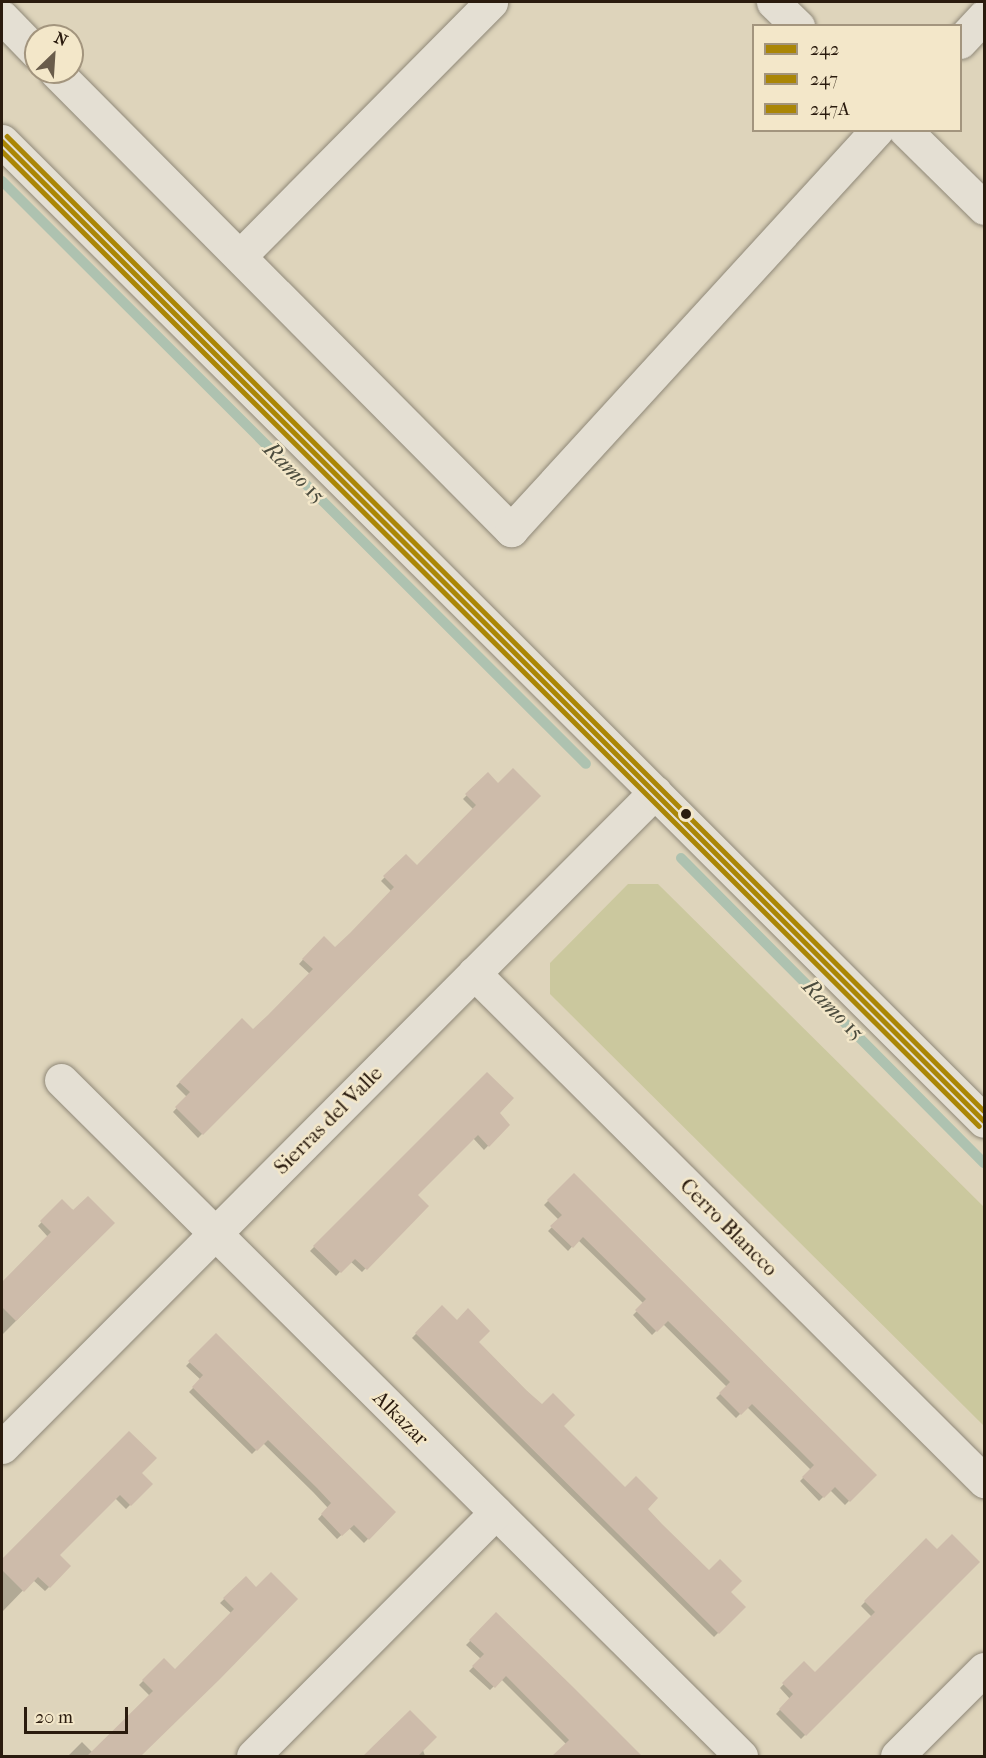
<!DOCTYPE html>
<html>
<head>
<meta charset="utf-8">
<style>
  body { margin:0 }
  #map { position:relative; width:986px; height:1758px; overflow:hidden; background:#ded4bb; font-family:"IM FELL French Canon",serif }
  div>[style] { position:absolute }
  .green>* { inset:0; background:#cbc89e }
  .shadow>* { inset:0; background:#0003 }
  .stream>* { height:10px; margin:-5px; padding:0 5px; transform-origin:5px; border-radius:5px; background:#aec2b0 }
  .building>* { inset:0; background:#cdbbaa }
  .roads { filter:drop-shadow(0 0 2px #8f8878) drop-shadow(0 0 2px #8f8878) }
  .minor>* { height:33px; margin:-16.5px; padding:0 16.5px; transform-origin:16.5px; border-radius:16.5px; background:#e4dfd3 }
  .tertiary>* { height:33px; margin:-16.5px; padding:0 16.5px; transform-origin:16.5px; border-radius:16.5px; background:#e4dfd3 }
  .bus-1>* { height:4.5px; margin:-2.25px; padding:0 2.25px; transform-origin:2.25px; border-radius:2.25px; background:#aa8606 }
  .bus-2>* { height:4.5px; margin:-2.25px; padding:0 2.25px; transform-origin:2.25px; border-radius:2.25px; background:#aa8606 }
  .bus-3>* { height:4.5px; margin:-2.25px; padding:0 2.25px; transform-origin:2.25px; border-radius:2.25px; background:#aa8606 }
  .dots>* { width:16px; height:16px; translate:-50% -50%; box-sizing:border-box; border:3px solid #f3e7c9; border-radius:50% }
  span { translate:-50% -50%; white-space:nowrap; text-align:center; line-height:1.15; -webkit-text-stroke:5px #f3e7c9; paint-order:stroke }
  .street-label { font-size:21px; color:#2a1b0e }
  .water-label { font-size:22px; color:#4b4b3d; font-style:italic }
  .frame { position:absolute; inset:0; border:3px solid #2a1b0e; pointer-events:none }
  .legend { position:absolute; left:752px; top:24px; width:210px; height:108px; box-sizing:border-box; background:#f3e7c9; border:2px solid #a3957e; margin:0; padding:8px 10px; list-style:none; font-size:18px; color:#2a1b0e }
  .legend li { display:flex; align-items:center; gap:12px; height:30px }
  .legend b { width:30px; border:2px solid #a3957e }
  .north { position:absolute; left:24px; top:24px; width:60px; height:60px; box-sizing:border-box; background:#f3e7c9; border:2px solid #a3957e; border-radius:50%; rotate:25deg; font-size:16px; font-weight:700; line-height:24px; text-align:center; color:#2a1b0e }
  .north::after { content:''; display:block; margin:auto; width:21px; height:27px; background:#695c4b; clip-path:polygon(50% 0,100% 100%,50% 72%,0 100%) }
  .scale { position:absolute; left:24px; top:1707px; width:104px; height:27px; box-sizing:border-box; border:3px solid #2a1b0e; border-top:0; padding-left:8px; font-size:18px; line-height:21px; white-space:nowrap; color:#2a1b0e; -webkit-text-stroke:4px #f3e7c9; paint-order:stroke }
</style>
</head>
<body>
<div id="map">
  <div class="green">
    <i style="clip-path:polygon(628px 884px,658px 884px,984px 1207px,984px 1426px,550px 994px,550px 963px)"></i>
  </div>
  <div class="shadow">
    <i style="clip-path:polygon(488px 774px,498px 785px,539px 796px,198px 1138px,173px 1112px,187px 1097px,176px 1086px,242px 1021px,253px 1031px,310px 974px,299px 964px,309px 953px,335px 949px,392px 892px,381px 881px,406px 856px,417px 867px,474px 810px,463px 799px)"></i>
    <i style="clip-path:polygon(487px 1074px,498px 1113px,508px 1125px,484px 1150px,473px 1138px,416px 1195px,427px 1206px,362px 1272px,350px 1261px,336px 1276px,310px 1251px)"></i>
    <i style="clip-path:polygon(574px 1175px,874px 1475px,845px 1505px,830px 1490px,819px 1501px,800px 1481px,811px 1470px,747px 1407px,736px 1418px,716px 1398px,727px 1387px,663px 1324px,652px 1335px,633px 1315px,644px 1304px,578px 1240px,568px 1251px,548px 1231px,559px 1220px,544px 1205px)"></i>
    <i style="clip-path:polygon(58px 1205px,113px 1223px,2px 1335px,2px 1284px,48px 1237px,38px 1226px)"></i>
    <i style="clip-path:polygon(442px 1307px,744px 1607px,714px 1637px,412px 1338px)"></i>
    <i style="clip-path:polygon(216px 1335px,394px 1512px,364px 1543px,349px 1528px,337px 1539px,318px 1519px,328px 1508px,313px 1492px,263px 1443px,252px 1454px,189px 1392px,201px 1380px,186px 1366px)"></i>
    <i style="clip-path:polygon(129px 1433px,140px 1473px,151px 1484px,126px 1509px,115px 1498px,58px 1555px,59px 1577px,45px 1591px,33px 1580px,2px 1612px,2px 1561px)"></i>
    <i style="clip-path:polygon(926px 1540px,937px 1551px,978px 1562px,801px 1739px,776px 1714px,790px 1699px,780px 1688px,804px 1663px,815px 1673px,872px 1617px,861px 1606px)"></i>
    <i style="clip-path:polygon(246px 1578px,256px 1589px,296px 1599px,140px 1756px,68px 1756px,82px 1742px,93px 1753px,150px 1696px,139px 1685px,164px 1660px,175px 1671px,232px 1614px,220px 1603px)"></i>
    <i style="clip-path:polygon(496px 1615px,639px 1756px,555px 1756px,566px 1744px,501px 1679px,490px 1690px,469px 1671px,481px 1659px,466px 1645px)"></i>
    <i style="clip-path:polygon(410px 1712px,425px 1756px,366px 1756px)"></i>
  </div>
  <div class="stream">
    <i style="left:2px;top:181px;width:825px;rotate:44.95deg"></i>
    <i style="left:681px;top:858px;width:430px;rotate:45.2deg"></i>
  </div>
  <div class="building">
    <i style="clip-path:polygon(513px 768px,541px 796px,203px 1135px,175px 1107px,190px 1092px,179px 1082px,242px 1018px,253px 1029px,268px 1015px,313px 969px,302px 959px,324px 936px,335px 947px,350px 933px,394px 887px,383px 876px,406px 854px,417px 865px,476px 805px,465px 794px,488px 772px,498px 783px)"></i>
    <i style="clip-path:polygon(487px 1072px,514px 1098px,500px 1113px,510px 1125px,489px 1147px,478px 1135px,418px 1195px,429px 1206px,367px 1270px,355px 1259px,341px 1273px,313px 1246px)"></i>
    <i style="clip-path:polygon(574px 1173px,877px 1475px,850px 1502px,835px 1487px,824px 1498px,802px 1477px,814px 1465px,799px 1450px,752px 1404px,741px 1415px,719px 1393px,730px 1382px,715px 1367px,668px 1321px,657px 1332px,635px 1310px,646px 1299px,583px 1237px,573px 1248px,550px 1226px,562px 1215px,547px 1200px)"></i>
    <i style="clip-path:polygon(88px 1196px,115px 1223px,16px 1321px,2px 1307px,2px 1282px,51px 1232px,40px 1221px,62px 1199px,73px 1210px)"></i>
    <i style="clip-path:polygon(442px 1305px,457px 1320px,468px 1308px,490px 1331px,479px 1342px,526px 1390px,542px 1404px,553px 1393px,575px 1415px,564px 1426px,625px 1487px,636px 1476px,658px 1498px,648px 1509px,662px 1524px,709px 1570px,720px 1559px,742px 1581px,731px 1592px,746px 1607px,719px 1634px,415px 1333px)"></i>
    <i style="clip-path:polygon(216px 1333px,396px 1512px,369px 1540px,354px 1525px,342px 1536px,321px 1514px,331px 1503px,317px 1488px,268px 1440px,257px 1451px,192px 1387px,203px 1375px,188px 1361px)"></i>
    <i style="clip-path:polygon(129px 1431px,157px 1458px,142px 1473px,153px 1484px,131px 1506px,120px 1495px,60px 1555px,71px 1566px,50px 1588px,38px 1577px,24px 1592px,2px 1570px,2px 1559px)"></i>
    <i style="clip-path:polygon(952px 1534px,980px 1562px,806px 1736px,779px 1709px,793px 1694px,782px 1683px,804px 1661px,815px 1672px,875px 1612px,864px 1601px,926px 1538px,937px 1549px)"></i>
    <i style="clip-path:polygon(271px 1572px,298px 1599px,220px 1679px,141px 1756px,87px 1756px,153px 1691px,142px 1680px,164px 1658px,175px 1669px,234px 1609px,223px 1598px,246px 1576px,256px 1587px)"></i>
    <i style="clip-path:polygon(496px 1612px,572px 1686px,642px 1756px,552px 1756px,569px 1740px,506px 1676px,495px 1688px,472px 1666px,484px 1654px,469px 1640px)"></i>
    <i style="clip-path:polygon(410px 1710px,437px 1737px,418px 1756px,363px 1756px)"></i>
  </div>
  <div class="roads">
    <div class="minor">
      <i style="left:773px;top:2px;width:35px;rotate:44deg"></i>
      <i style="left:2px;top:17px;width:49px;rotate:45.8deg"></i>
      <i style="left:960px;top:42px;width:35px;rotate:-47deg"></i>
      <i style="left:56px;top:72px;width:646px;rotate:45.19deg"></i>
      <i style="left:511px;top:530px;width:542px;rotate:-47.54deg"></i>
      <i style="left:905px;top:130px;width:111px;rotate:44.6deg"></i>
      <i style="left:240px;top:256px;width:357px;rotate:-45.3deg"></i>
      <i style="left:474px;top:973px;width:720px;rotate:44.89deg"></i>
      <i style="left:61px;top:1080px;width:959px;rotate:44.83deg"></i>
      <i style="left:2px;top:1447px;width:925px;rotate:-45.09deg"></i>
      <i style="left:253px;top:1756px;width:344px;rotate:-45.1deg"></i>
      <i style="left:897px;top:1756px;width:123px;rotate:-45deg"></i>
    </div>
    <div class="tertiary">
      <i style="left:2px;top:141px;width:1387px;rotate:44.94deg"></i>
    </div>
  </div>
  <div class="bus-1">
    <i style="left:2px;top:141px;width:1387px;rotate:44.94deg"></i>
  </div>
  <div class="bus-2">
    <i style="left:2px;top:151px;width:1380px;rotate:44.94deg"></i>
  </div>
  <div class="bus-3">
    <i style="left:7px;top:136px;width:1380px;rotate:44.94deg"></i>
  </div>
  <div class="dots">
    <i style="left:686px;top:814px;background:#2a1b0e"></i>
  </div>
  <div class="street-label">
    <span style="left:328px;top:1120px;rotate:-45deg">Sierras del Valle</span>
    <span style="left:729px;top:1227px;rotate:45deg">Cerro Blancco</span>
    <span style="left:401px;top:1418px;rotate:45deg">Alkazar</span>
  </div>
  <div class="water-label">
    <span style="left:294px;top:473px;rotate:45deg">Ramo 15</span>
    <span style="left:833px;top:1010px;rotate:45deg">Ramo 15</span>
  </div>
  <div class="frame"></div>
  <ul class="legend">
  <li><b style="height:8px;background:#aa8606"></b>242</li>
  <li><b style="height:8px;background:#aa8606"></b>247</li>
  <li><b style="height:8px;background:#aa8606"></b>247A</li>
  </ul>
  <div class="north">N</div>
  <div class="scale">20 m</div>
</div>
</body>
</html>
